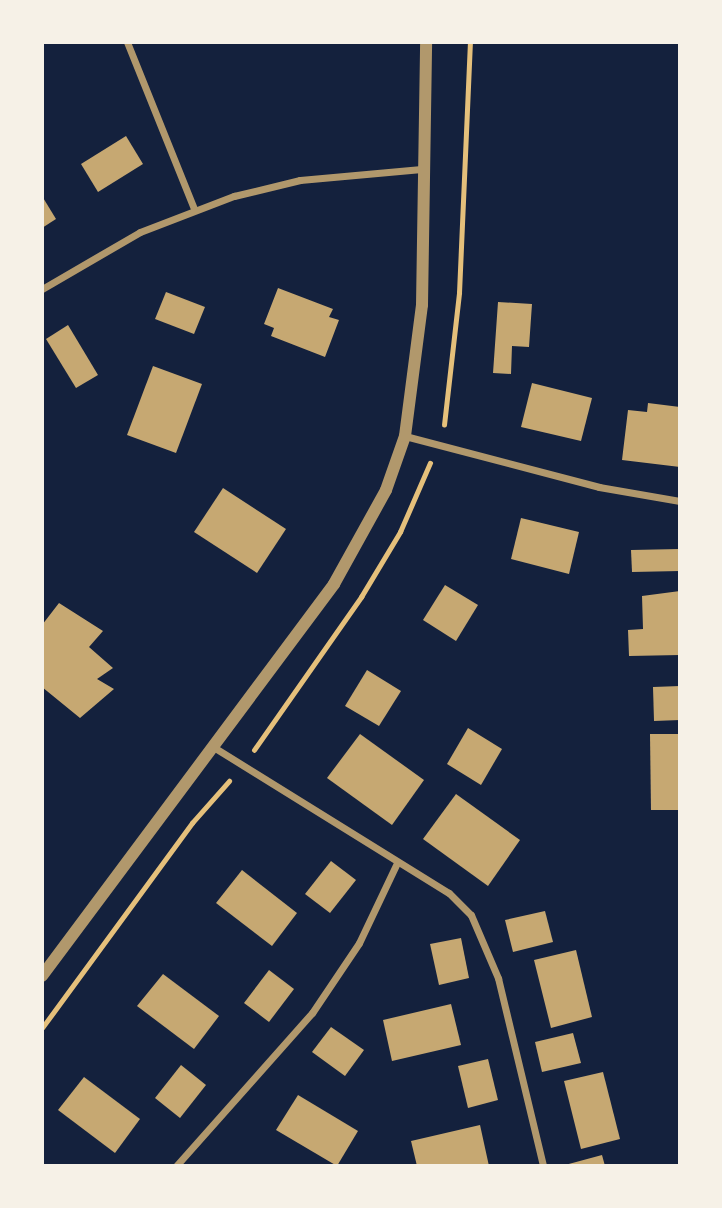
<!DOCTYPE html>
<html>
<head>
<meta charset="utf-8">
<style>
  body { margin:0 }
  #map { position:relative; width:722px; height:1208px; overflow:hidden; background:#14213d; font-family:Barlow,sans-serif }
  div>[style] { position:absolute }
  .building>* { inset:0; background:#c6a872 }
  .path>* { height:4.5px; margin:-2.25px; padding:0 2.25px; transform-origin:2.25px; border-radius:2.25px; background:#e5c07b }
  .minor>* { height:7px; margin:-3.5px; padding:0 3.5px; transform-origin:3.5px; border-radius:3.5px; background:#b1986c }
  .tertiary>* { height:12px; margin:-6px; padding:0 6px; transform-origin:6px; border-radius:6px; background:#b1986c }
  span { translate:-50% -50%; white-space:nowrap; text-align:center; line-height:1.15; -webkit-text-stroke:5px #f6f1e7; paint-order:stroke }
  .frame { position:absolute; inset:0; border:44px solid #f6f1e7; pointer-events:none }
</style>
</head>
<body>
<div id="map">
  <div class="building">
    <i style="clip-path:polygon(126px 136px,143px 164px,98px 192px,81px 164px)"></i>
    <i style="clip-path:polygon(42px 196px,56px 219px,42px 228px)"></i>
    <i style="clip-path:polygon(278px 288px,333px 309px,329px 317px,339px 320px,325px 357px,271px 336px,274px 328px,264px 324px)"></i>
    <i style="clip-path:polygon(166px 292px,205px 307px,194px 334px,155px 319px)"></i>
    <i style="clip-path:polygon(498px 302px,532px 304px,529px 347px,512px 346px,511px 374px,493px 373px)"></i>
    <i style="clip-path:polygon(68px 325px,98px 375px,76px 388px,46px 339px)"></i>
    <i style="clip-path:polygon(153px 366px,202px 384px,176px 453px,127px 435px)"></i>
    <i style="clip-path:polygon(532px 383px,592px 398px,581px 441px,521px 427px)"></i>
    <i style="clip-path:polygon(648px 403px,680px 407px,680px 467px,622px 460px,628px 410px,647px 412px)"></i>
    <i style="clip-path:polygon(223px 488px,286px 529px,257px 573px,194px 532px)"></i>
    <i style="clip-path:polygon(521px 518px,579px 532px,569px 574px,511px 559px)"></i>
    <i style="clip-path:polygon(680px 549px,680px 571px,632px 572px,631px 550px)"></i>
    <i style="clip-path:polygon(445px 585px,478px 605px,456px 641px,423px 620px)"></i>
    <i style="clip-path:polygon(680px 591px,680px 655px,629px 656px,628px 630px,643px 629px,642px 596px)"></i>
    <i style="clip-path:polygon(59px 603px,103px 631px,89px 647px,113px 668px,97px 679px,114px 689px,80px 718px,42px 687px,42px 625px)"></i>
    <i style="clip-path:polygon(367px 670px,401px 691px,379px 726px,345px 706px)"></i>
    <i style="clip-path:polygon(680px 686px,680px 720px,654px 721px,653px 687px)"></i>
    <i style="clip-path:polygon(468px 728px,502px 749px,481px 785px,447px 764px)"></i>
    <i style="clip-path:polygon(360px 734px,424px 780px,392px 825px,327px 778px)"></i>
    <i style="clip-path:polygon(650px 734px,680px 734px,680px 810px,651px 810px)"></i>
    <i style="clip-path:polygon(456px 794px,520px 840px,488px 886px,423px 839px)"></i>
    <i style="clip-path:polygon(331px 861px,356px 880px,330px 913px,305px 894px)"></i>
    <i style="clip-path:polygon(242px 870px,297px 913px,272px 946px,216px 903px)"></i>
    <i style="clip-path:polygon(545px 911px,553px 942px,513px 952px,505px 920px)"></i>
    <i style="clip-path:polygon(461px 938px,469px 978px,439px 985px,430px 944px)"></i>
    <i style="clip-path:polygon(576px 950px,592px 1017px,551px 1028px,534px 960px)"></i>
    <i style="clip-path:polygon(269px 970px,294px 989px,269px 1022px,244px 1003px)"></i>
    <i style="clip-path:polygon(163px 974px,219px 1016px,194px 1049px,137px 1006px)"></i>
    <i style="clip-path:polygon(451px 1004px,461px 1045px,392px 1061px,383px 1020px)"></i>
    <i style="clip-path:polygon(331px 1027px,364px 1050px,345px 1076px,312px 1052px)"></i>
    <i style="clip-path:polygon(573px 1033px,581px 1063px,542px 1072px,535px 1042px)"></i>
    <i style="clip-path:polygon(488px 1059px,498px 1100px,468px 1108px,458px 1066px)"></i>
    <i style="clip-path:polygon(181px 1065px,206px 1085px,180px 1118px,155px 1098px)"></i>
    <i style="clip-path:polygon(603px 1072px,620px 1139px,581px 1149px,564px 1081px)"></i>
    <i style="clip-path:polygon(84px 1077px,140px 1119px,115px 1153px,58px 1110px)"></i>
    <i style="clip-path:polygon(298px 1095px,358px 1131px,337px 1166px,276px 1130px)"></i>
    <i style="clip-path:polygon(480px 1125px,489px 1166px,417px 1166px,411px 1141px)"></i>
    <i style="clip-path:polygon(602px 1155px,605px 1166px,565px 1166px,565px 1165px)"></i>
  </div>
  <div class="path">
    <i style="left:444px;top:425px;width:133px;rotate:-83.5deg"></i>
    <i style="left:459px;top:293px;width:251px;rotate:-87.5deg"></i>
    <i style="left:254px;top:750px;width:187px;rotate:-55deg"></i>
    <i style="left:361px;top:597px;width:76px;rotate:-59deg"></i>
    <i style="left:400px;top:532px;width:75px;rotate:-66.5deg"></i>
    <i style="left:42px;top:1028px;width:254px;rotate:-53.8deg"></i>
    <i style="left:192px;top:823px;width:56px;rotate:-48.6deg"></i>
  </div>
  <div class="minor">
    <i style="left:127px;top:42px;width:180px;rotate:68.1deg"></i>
    <i style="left:42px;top:289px;width:113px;rotate:-30.2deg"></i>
    <i style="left:140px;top:232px;width:101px;rotate:-21deg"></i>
    <i style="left:234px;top:196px;width:68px;rotate:-13.6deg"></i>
    <i style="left:300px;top:180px;width:122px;rotate:-5.2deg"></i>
    <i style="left:405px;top:436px;width:201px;rotate:14.7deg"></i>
    <i style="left:599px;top:487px;width:82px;rotate:9.8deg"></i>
    <i style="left:215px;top:748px;width:275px;rotate:31.8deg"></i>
    <i style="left:449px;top:893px;width:31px;rotate:45deg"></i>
    <i style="left:471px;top:915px;width:69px;rotate:66.8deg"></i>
    <i style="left:498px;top:978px;width:193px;rotate:76.5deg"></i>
    <i style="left:176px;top:1166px;width:205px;rotate:-48.4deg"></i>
    <i style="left:312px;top:1013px;width:84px;rotate:-56.1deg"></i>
    <i style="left:359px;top:943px;width:89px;rotate:-64.6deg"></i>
  </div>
  <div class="tertiary">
    <i style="left:42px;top:976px;width:489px;rotate:-53.3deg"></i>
    <i style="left:334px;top:584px;width:107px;rotate:-61deg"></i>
    <i style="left:386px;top:490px;width:57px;rotate:-70.6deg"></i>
    <i style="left:405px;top:436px;width:132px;rotate:-82.6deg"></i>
    <i style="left:422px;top:305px;width:263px;rotate:-89.1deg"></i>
  </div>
  <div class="frame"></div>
</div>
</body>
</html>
